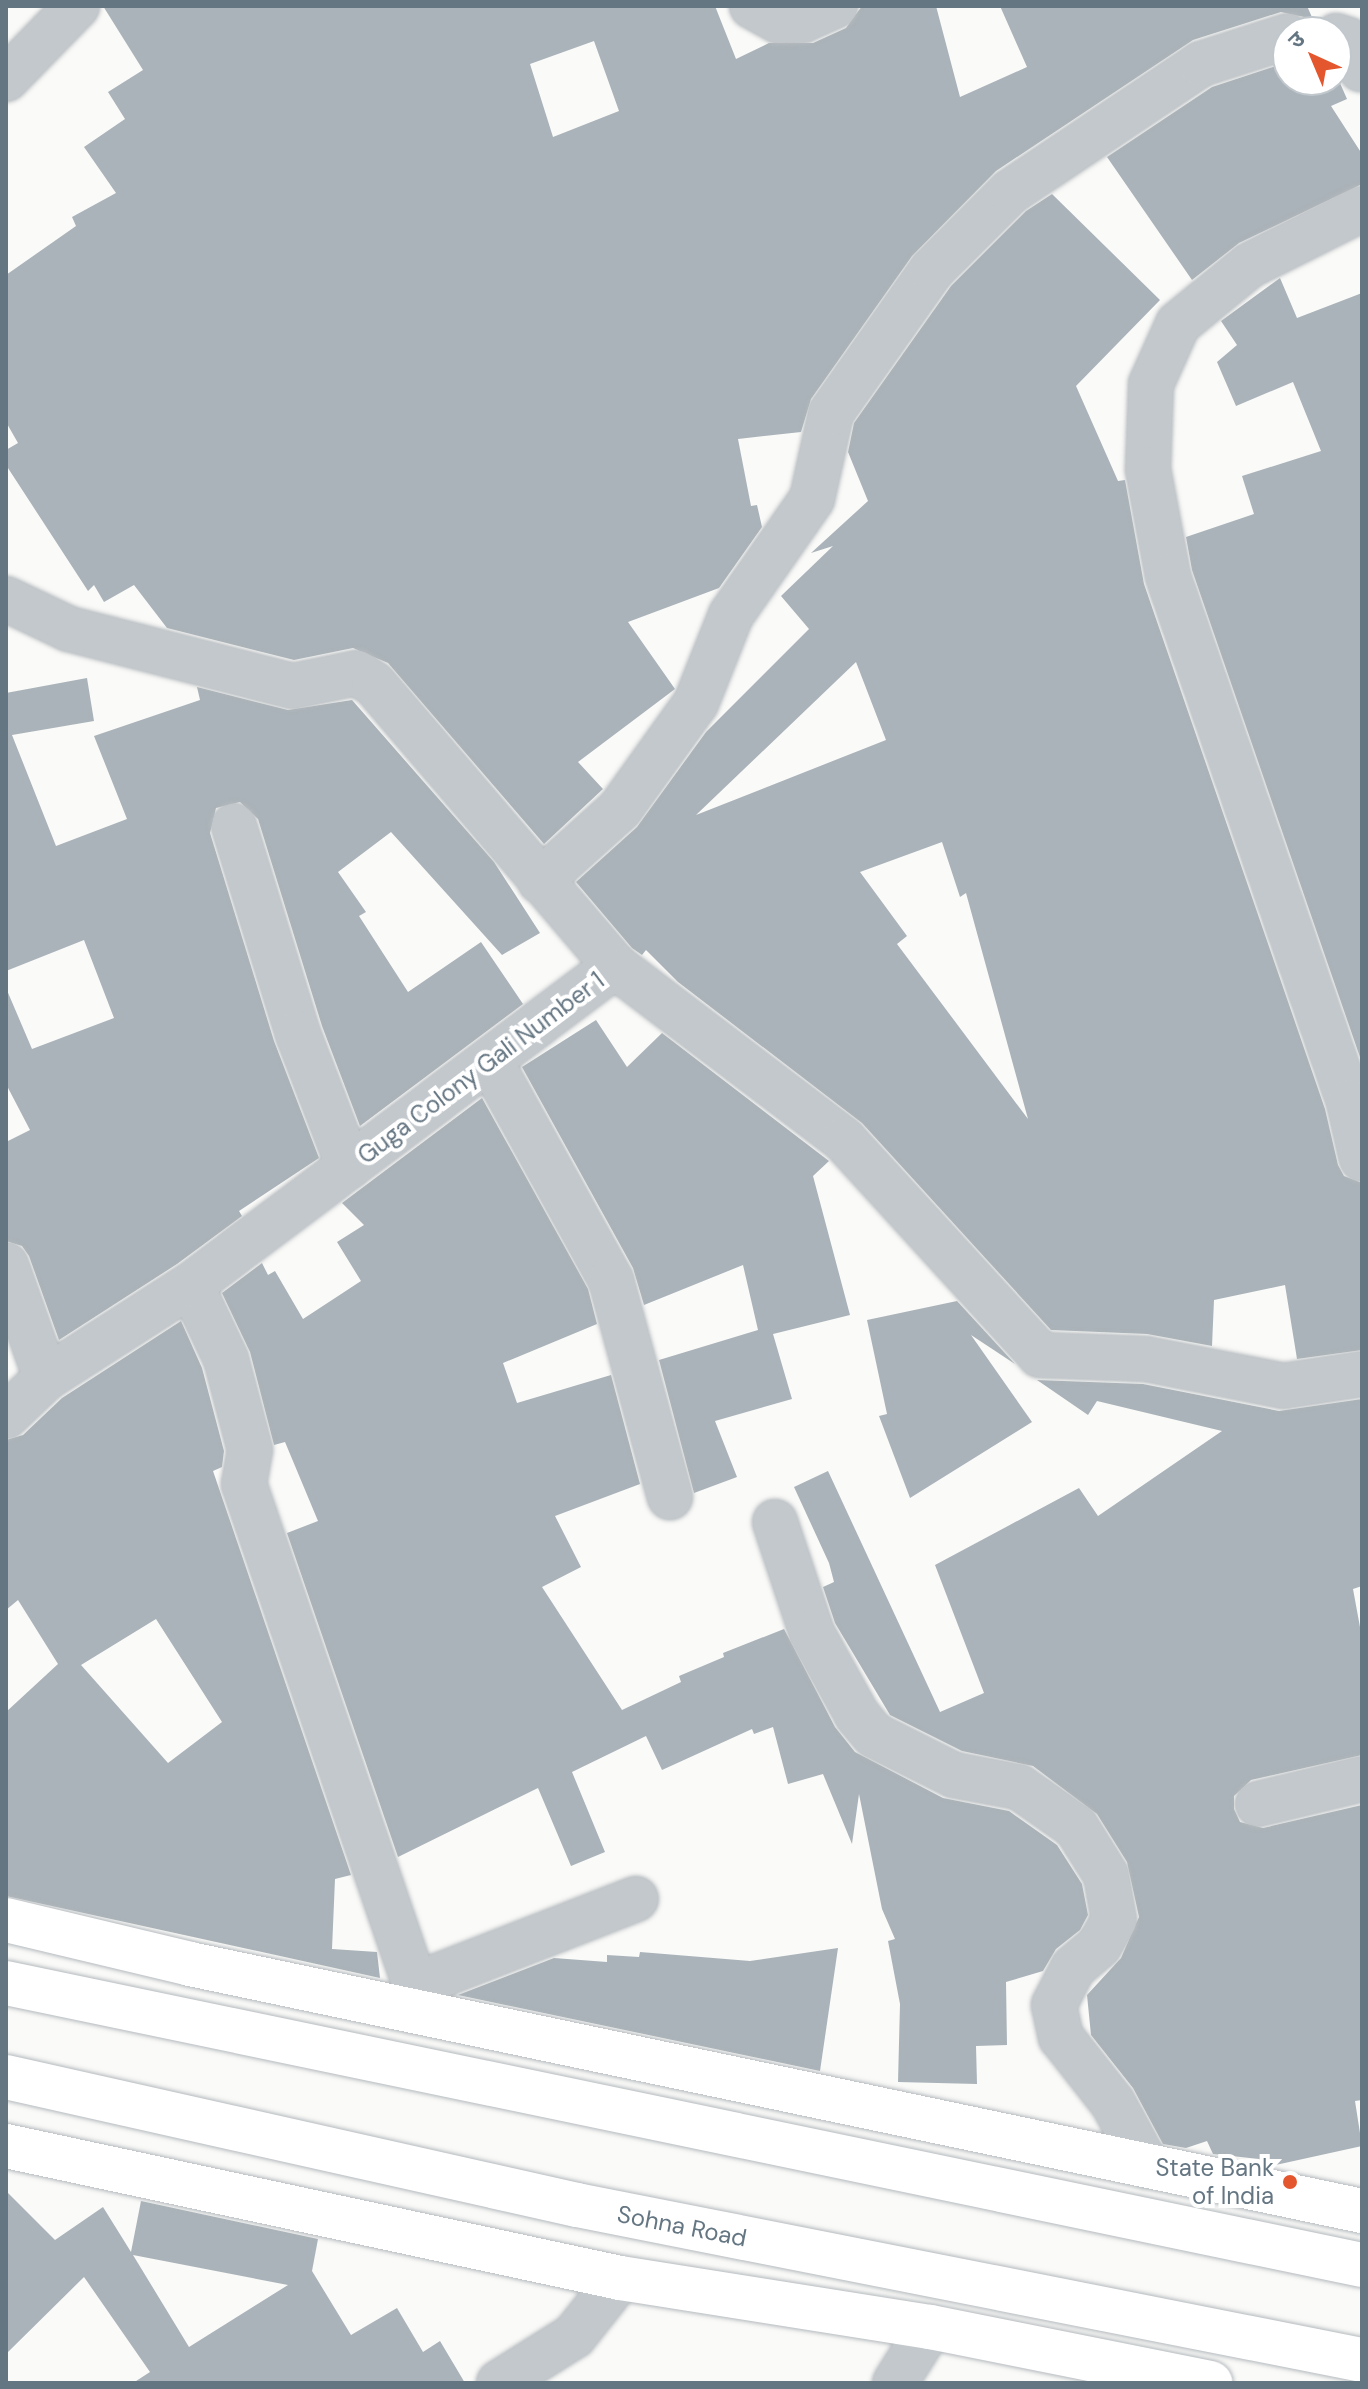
<!DOCTYPE html>
<html>
<head>
<meta charset="utf-8">
<style>
  body { margin:0 }
  #map { position:relative; width:1368px; height:2389px; overflow:hidden; background:#fafaf8; font-family:"DM Sans","Noto Sans Devanagari",sans-serif }
  div>[style] { position:absolute }
  .building>* { inset:0; background:#aab3b9 }
  .roads { filter:drop-shadow(0 0 2px #b5babe) drop-shadow(0 0 2px #b5babe) }
  .minor>* { height:44px; margin:-22px; padding:0 22px; transform-origin:22px; border-radius:22px; background:#c3c8cc }
  .major>* { height:44px; margin:-22px; padding:0 22px; transform-origin:22px; border-radius:22px; background:#fff }
  .highway>* { height:44px; margin:-22px; padding:0 22px; transform-origin:22px; border-radius:22px; background:#fff }
  .dots>* { width:22px; height:22px; translate:-50% -50%; box-sizing:border-box; border:4px solid #fff; border-radius:50% }
  span { translate:-50% -50%; white-space:nowrap; text-align:center; line-height:1.15; -webkit-text-stroke:8px #fff; paint-order:stroke }
  .street-label { font-size:24px; color:#657683 }
  .poi-label { font-size:24px; color:#657683 }
  .right { translate:-100% -50%; text-align:right }
  .frame { position:absolute; inset:0; border:8px solid #657683; pointer-events:none }
  .north { position:absolute; left:1272px; top:16px; width:80px; height:80px; box-sizing:border-box; background:#fff; border:2px solid #c1c8cd; border-radius:50%; rotate:316deg; font-size:22px; font-weight:700; line-height:32px; text-align:center; color:#657683 }
  .north::after { content:''; display:block; margin:auto; width:28px; height:36px; background:#e4572e; clip-path:polygon(50% 0,100% 100%,50% 72%,0 100%) }
</style>
</head>
<body>
<div id="map">
  <div class="building">
    <i style="clip-path:polygon(evenodd,103px 6px,715px 6px,736px 59px,769px 43px,813px 43px,846px 28px,862px 6px,936px 6px,960px 97px,1027px 67px,1000px 6px,1307px 6px,1315px 24px,1312px 31px,1304px 17px,1281px 12px,1193px 40px,996px 171px,912px 256px,811px 399px,801px 432px,738px 439px,751px 506px,757px 505px,762px 527px,719px 588px,628px 622px,675px 689px,578px 762px,603px 789px,544px 844px,388px 663px,353px 648px,294px 660px,167px 628px,134px 585px,104px 602px,94px 585px,88px 591px,6px 465px,6px 450px,18px 443px,6px 422px,6px 275px,76px 226px,72px 217px,116px 193px,84px 147px,125px 119px,108px 92px,143px 70px,103px 6px,594px 41px,619px 111px,553px 137px,530px 64px,594px 41px)"></i>
    <i style="clip-path:polygon(1288px 62px,1288px 80px,1336px 80px,1336px 74px,1347px 99px,1331px 106px,1362px 154px,1362px 184px,1239px 243px,1192px 280px,1107px 157px,1212px 87px)"></i>
    <i style="clip-path:polygon(evenodd,1052px 194px,1160px 300px,1076px 386px,1118px 481px,1125px 480px,1144px 584px,1325px 1109px,1338px 1165px,1344px 1176px,1362px 1183px,1362px 1350px,1297px 1359px,1285px 1285px,1214px 1300px,1212px 1346px,1147px 1334px,1051px 1330px,862px 1123px,678px 982px,646px 950px,642px 955px,632px 948px,576px 882px,637px 827px,706px 732px,809px 629px,781px 596px,833px 546px,811px 553px,868px 501px,848px 452px,854px 423px,951px 286px,1026px 211px,1052px 194px,856px 662px,886px 740px,696px 815px,856px 662px,1052px 194px,942px 842px,960px 897px,966px 893px,1028px 1119px,897px 944px,907px 936px,860px 872px,942px 842px)"></i>
    <i style="clip-path:polygon(1280px 278px,1297px 318px,1362px 293px,1362px 1063px,1192px 570px,1186px 537px,1254px 514px,1242px 476px,1321px 451px,1293px 382px,1236px 406px,1217px 362px,1237px 345px,1221px 321px)"></i>
    <i style="clip-path:polygon(87px 678px,94px 721px,12px 735px,56px 846px,127px 819px,94px 736px,200px 700px,197px 687px,288px 710px,352px 700px,494px 862px,540px 933px,502px 955px,391px 832px,338px 872px,366px 912px,359px 916px,408px 992px,481px 942px,523px 1004px,360px 1126px,322px 1026px,258px 819px,240px 802px,216px 808px,210px 833px,274px 1041px,319px 1158px,239px 1211px,242px 1216px,177px 1264px,59px 1340px,29px 1256px,22px 1246px,6px 1241px,6px 1142px,30px 1130px,6px 1084px,6px 988px,32px 1049px,114px 1018px,84px 940px,6px 971px,6px 693px)"></i>
    <i style="clip-path:polygon(596px 1020px,627px 1067px,662px 1033px,829px 1161px,813px 1176px,850px 1315px,773px 1334px,792px 1399px,715px 1421px,737px 1477px,694px 1493px,659px 1360px,758px 1330px,743px 1265px,644px 1305px,633px 1268px,522px 1067px)"></i>
    <i style="clip-path:polygon(482px 1098px,588px 1289px,597px 1324px,503px 1363px,517px 1403px,611px 1375px,640px 1484px,555px 1516px,581px 1567px,542px 1587px,622px 1710px,681px 1682px,679px 1676px,724px 1657px,723px 1653px,784px 1629px,835px 1727px,855px 1752px,943px 1798px,1009px 1811px,1057px 1845px,1082px 1884px,1088px 1915px,1080px 1930px,1056px 1949px,1043px 1971px,1006px 1982px,1007px 2045px,976px 2046px,977px 2084px,898px 2082px,900px 2004px,888px 1941px,895px 1939px,882px 1909px,859px 1794px,852px 1844px,823px 1774px,788px 1784px,773px 1727px,754px 1734px,752px 1729px,662px 1770px,646px 1736px,572px 1772px,605px 1852px,571px 1866px,538px 1788px,398px 1857px,287px 1533px,318px 1521px,285px 1442px,274px 1445px,250px 1352px,222px 1293px,262px 1263px,268px 1275px,275px 1271px,303px 1319px,361px 1281px,337px 1242px,364px 1225px,342px 1203px)"></i>
    <i style="clip-path:polygon(957px 1301px,1015px 1364px,971px 1335px,1032px 1422px,910px 1498px,879px 1416px,887px 1414px,867px 1320px)"></i>
    <i style="clip-path:polygon(evenodd,181px 1321px,202px 1368px,224px 1451px,222px 1467px,213px 1471px,351px 1875px,335px 1879px,332px 1949px,377px 1952px,380px 1978px,6px 1896px,6px 1712px,58px 1664px,18px 1600px,6px 1610px,6px 1440px,23px 1435px,62px 1398px,181px 1321px,156px 1619px,222px 1722px,168px 1763px,81px 1665px,156px 1619px)"></i>
    <i style="clip-path:polygon(1037px 1380px,1143px 1384px,1279px 1411px,1362px 1399px,1362px 1586px,1353px 1589px,1362px 1638px,1362px 1755px,1251px 1780px,1234px 1796px,1234px 1809px,1240px 1822px,1263px 1828px,1362px 1805px,1362px 2100px,1355px 2101px,1362px 2146px,1271px 2166px,1259px 2159px,1213px 2154px,1207px 2141px,1186px 2148px,1163px 2144px,1133px 2088px,1091px 2035px,1087px 1995px,1121px 1958px,1139px 1917px,1127px 1862px,1097px 1814px,1033px 1766px,962px 1751px,890px 1715px,835px 1623px,823px 1587px,834px 1582px,829px 1563px,794px 1487px,828px 1471px,940px 1712px,984px 1693px,935px 1565px,1079px 1488px,1098px 1516px,1222px 1431px,1097px 1401px,1088px 1415px)"></i>
    <i style="clip-path:polygon(838px 1948px,820px 2071px,458px 1995px,554px 1958px,607px 1962px,607px 1955px,639px 1957px,640px 1952px,750px 1961px)"></i>
    <i style="clip-path:polygon(evenodd,6px 2191px,55px 2240px,103px 2207px,131px 2252px,141px 2201px,318px 2239px,312px 2271px,351px 2335px,397px 2308px,423px 2352px,440px 2341px,465px 2383px,133px 2383px,150px 2372px,84px 2277px,6px 2354px,6px 2191px,133px 2255px,288px 2285px,189px 2347px,133px 2255px)"></i>
  </div>
  <div class="roads">
    <div class="minor">
      <i style="left:752px;top:6px;width:31px;rotate:29deg"></i>
      <i style="left:779px;top:21px;width:24px;rotate:-2deg"></i>
      <i style="left:803px;top:20px;width:35px;rotate:-24deg"></i>
      <i style="left:1336px;top:36px;width:13px;rotate:18deg"></i>
      <i style="left:1348px;top:40px;width:32px;rotate:66deg"></i>
      <i style="left:6px;top:79px;width:102px;rotate:-45.8deg"></i>
      <i style="left:1362px;top:209px;width:125px;rotate:153.4deg"></i>
      <i style="left:1250px;top:265px;width:93px;rotate:140.7deg"></i>
      <i style="left:1178px;top:324px;width:66px;rotate:114.2deg"></i>
      <i style="left:1151px;top:384px;width:85px;rotate:92deg"></i>
      <i style="left:1148px;top:469px;width:109px;rotate:79.4deg"></i>
      <i style="left:1168px;top:576px;width:556px;rotate:71.01deg"></i>
      <i style="left:1349px;top:1102px;width:58px;rotate:77.2deg"></i>
      <i style="left:6px;top:599px;width:70px;rotate:25.5deg"></i>
      <i style="left:69px;top:629px;width:231px;rotate:14.3deg"></i>
      <i style="left:293px;top:686px;width:65px;rotate:-11.5deg"></i>
      <i style="left:357px;top:673px;width:20px;rotate:33deg"></i>
      <i style="left:374px;top:684px;width:371px;rotate:49.5deg"></i>
      <i style="left:615px;top:966px;width:288px;rotate:37.2deg"></i>
      <i style="left:844px;top:1140px;width:291px;rotate:47.6deg"></i>
      <i style="left:1040px;top:1355px;width:106px;rotate:2.2deg"></i>
      <i style="left:1146px;top:1359px;width:140px;rotate:11.1deg"></i>
      <i style="left:1283px;top:1386px;width:80px;rotate:-8.6deg"></i>
      <i style="left:234px;top:826px;width:218px;rotate:72.9deg"></i>
      <i style="left:298px;top:1034px;width:142px;rotate:69deg"></i>
      <i style="left:540px;top:881px;width:108px;rotate:-42deg"></i>
      <i style="left:620px;top:809px;width:130px;rotate:-54.4deg"></i>
      <i style="left:696px;top:703px;width:95px;rotate:-68.3deg"></i>
      <i style="left:731px;top:615px;width:141px;rotate:-55.1deg"></i>
      <i style="left:812px;top:499px;width:88px;rotate:-77.5deg"></i>
      <i style="left:831px;top:413px;width:175px;rotate:-54.8deg"></i>
      <i style="left:932px;top:270px;width:110px;rotate:-45deg"></i>
      <i style="left:1010px;top:192px;width:230px;rotate:-33.8deg"></i>
      <i style="left:1201px;top:64px;width:91px;rotate:-17.8deg"></i>
      <i style="left:490px;top:1061px;width:250px;rotate:61.1deg"></i>
      <i style="left:611px;top:1280px;width:225px;rotate:74.8deg"></i>
      <i style="left:6px;top:1265px;width:120px;rotate:70.5deg"></i>
      <i style="left:191px;top:1285px;width:82px;rotate:64.7deg"></i>
      <i style="left:226px;top:1359px;width:94px;rotate:75.2deg"></i>
      <i style="left:250px;top:1450px;width:35px;rotate:100deg"></i>
      <i style="left:244px;top:1484px;width:529px;rotate:71.15deg"></i>
      <i style="left:415px;top:1985px;width:26px;rotate:97deg"></i>
      <i style="left:6px;top:1416px;width:55px;rotate:-43.5deg"></i>
      <i style="left:46px;top:1378px;width:172px;rotate:-32.7deg"></i>
      <i style="left:191px;top:1285px;width:531px;rotate:-36.96deg"></i>
      <i style="left:775px;top:1522px;width:117px;rotate:71.6deg"></i>
      <i style="left:812px;top:1633px;width:94px;rotate:61.2deg"></i>
      <i style="left:857px;top:1715px;width:26px;rotate:50deg"></i>
      <i style="left:874px;top:1735px;width:89px;rotate:26.6deg"></i>
      <i style="left:954px;top:1775px;width:66px;rotate:10.5deg"></i>
      <i style="left:1019px;top:1787px;width:70px;rotate:35.1deg"></i>
      <i style="left:1076px;top:1827px;width:57px;rotate:58deg"></i>
      <i style="left:1106px;top:1875px;width:46px;rotate:79.9deg"></i>
      <i style="left:1114px;top:1920px;width:30px;rotate:120deg"></i>
      <i style="left:1099px;top:1946px;width:34px;rotate:140deg"></i>
      <i style="left:1073px;top:1968px;width:42px;rotate:117.2deg"></i>
      <i style="left:1054px;top:2005px;width:33px;rotate:78deg"></i>
      <i style="left:1061px;top:2037px;width:84px;rotate:51.8deg"></i>
      <i style="left:1113px;top:2103px;width:72px;rotate:61.6deg"></i>
      <i style="left:1258px;top:1804px;width:107px;rotate:-13.5deg"></i>
      <i style="left:415px;top:1985px;width:237px;rotate:-21.3deg"></i>
      <i style="left:499px;top:2383px;width:89px;rotate:-32.1deg"></i>
      <i style="left:574px;top:2336px;width:74px;rotate:-51.6deg"></i>
      <i style="left:895px;top:2383px;width:66px;rotate:-58deg"></i>
    </div>
    <div class="major">
      <i style="left:6px;top:1920px;width:189px;rotate:13.4deg"></i>
      <i style="left:190px;top:1964px;width:1198px;rotate:11.9deg"></i>
      <i style="left:6px;top:2146px;width:628px;rotate:12.13deg"></i>
      <i style="left:620px;top:2278px;width:314px;rotate:9deg"></i>
      <i style="left:930px;top:2327px;width:286px;rotate:11.3deg"></i>
    </div>
    <div class="highway">
      <i style="left:6px;top:1983px;width:1385px;rotate:11.75deg"></i>
      <i style="left:6px;top:2077px;width:585px;rotate:12.64deg"></i>
      <i style="left:577px;top:2205px;width:800px;rotate:11.17deg"></i>
    </div>
  </div>
  <div class="dots">
    <i style="left:1290px;top:2182px;background:#e4572e"></i>
  </div>
  <div class="street-label">
    <span style="left:481px;top:1068px;rotate:-37deg">Guga Colony Gali Number 1</span>
    <span style="left:682px;top:2226px;rotate:11deg">Sohna Road</span>
  </div>
  <div class="poi-label">
    <span class="right" style="left:1274px;top:2182px">State Bank<br>of India</span>
  </div>
  <div class="frame"></div>
  <div class="north">उ</div>
</div>
</body>
</html>
